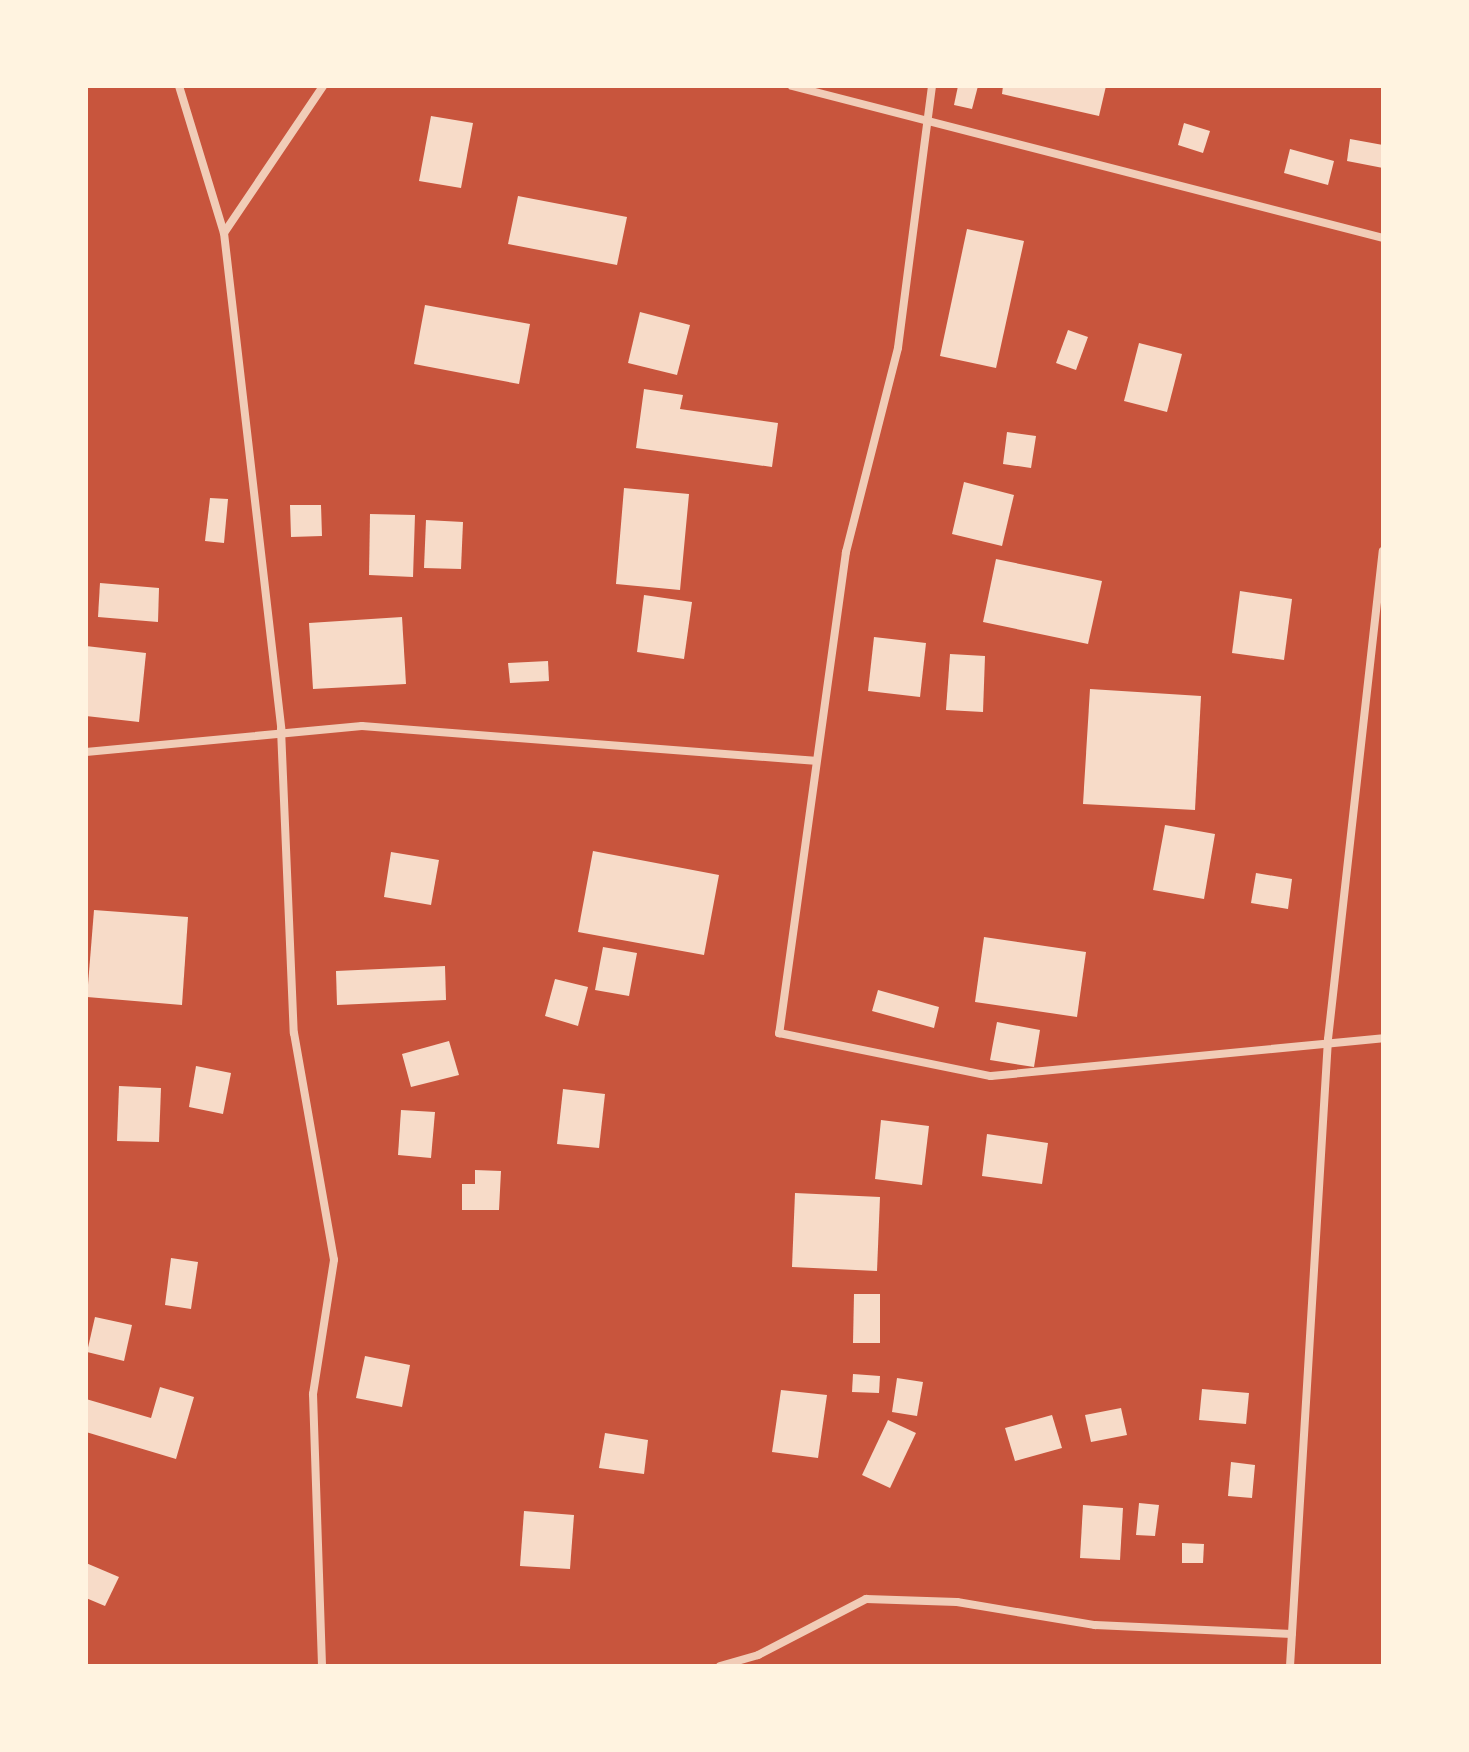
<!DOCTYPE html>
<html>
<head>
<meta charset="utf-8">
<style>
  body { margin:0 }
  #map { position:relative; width:1469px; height:1752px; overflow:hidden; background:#c8553d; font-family:Jost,sans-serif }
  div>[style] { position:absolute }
  .building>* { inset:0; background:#f7dbc8 }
  .minor>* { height:8px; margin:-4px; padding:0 4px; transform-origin:4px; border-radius:4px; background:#f1ccb7 }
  span { translate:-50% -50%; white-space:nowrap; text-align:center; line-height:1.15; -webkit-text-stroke:7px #fff3e0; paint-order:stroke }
  .frame { position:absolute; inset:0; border:88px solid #fff3e0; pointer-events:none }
</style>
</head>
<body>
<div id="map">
  <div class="building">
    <i style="clip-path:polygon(958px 86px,978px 86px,972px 109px,954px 105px)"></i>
    <i style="clip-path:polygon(1003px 86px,1106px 86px,1099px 116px,1002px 94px)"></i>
    <i style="clip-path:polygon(431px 116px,473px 123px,461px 188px,419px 181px)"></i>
    <i style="clip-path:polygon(1184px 123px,1210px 131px,1203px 153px,1178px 145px)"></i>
    <i style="clip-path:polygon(1350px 139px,1383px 145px,1383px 168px,1347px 161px)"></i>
    <i style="clip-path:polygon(1290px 149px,1334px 161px,1328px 185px,1284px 173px)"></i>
    <i style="clip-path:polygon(518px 196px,627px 217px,617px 265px,508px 244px)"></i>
    <i style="clip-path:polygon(967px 229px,1024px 241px,996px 368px,940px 356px)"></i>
    <i style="clip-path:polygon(425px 305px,530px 324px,519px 384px,414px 364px)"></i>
    <i style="clip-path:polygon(640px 312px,690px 325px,677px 375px,628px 363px)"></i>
    <i style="clip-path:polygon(1068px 330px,1088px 337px,1076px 370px,1056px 363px)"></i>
    <i style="clip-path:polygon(1139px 343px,1182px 354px,1167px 412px,1124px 401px)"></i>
    <i style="clip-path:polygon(644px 389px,683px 395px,680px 409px,778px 423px,772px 467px,636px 448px)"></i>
    <i style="clip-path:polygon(1007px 432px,1036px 436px,1031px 468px,1003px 464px)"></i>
    <i style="clip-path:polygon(964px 482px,1014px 495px,1002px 546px,952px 534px)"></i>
    <i style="clip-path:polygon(624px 488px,689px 494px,680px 590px,616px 584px)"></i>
    <i style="clip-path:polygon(210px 498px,228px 499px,224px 543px,205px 541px)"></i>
    <i style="clip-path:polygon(290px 505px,321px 505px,322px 536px,291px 537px)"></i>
    <i style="clip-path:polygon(370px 514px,415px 515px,413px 577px,369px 575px)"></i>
    <i style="clip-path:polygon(426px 520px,463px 522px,461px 569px,424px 568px)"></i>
    <i style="clip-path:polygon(996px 559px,1102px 581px,1088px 644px,983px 622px)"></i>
    <i style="clip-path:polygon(100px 583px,159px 588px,158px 622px,98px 617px)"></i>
    <i style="clip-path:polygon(1240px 591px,1292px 599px,1284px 660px,1232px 653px)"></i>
    <i style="clip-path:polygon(644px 595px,692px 602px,684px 659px,637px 652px)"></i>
    <i style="clip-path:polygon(402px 617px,406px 684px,313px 689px,309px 623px)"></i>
    <i style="clip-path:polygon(874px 637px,926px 643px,920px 697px,868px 691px)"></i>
    <i style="clip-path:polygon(86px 646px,146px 653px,139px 722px,86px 716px)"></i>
    <i style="clip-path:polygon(950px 654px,985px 656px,983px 712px,946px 710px)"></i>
    <i style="clip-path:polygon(548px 661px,549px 681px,510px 683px,508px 663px)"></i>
    <i style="clip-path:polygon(1090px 689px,1201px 696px,1195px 810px,1083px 804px)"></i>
    <i style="clip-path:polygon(1165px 825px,1215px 834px,1204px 899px,1153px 890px)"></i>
    <i style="clip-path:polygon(593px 851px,719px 875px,704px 955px,578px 932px)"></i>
    <i style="clip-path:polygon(391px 852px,439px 860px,431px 905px,384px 897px)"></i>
    <i style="clip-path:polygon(1256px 873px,1292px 879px,1288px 909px,1251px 903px)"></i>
    <i style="clip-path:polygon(94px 910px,188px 917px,182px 1005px,87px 997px)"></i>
    <i style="clip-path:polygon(984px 937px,1086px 952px,1077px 1017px,975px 1002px)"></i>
    <i style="clip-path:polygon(603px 947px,637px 953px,629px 996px,595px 990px)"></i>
    <i style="clip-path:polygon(445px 966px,446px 1000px,337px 1005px,336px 971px)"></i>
    <i style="clip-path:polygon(555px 979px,588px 987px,578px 1026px,545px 1016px)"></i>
    <i style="clip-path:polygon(878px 990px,939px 1007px,934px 1028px,872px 1011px)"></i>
    <i style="clip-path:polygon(997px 1022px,1040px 1030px,1034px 1067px,990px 1060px)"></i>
    <i style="clip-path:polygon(449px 1041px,459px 1075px,411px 1087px,402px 1054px)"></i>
    <i style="clip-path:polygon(196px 1066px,231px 1073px,223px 1114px,189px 1107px)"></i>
    <i style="clip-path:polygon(119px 1086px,161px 1088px,159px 1142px,117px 1141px)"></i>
    <i style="clip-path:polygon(563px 1089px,605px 1094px,599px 1148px,557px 1144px)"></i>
    <i style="clip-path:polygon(401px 1110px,435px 1112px,431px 1158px,398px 1155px)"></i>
    <i style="clip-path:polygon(881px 1120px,929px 1126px,922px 1185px,875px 1179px)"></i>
    <i style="clip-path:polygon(987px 1134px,1048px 1143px,1042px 1184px,982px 1176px)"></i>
    <i style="clip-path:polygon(475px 1170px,501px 1171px,499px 1210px,462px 1210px,462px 1184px,475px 1184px)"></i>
    <i style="clip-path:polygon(795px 1193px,880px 1197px,877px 1271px,792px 1267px)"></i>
    <i style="clip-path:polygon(171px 1258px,198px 1262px,191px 1309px,165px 1305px)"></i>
    <i style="clip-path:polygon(854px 1294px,880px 1294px,880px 1343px,853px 1343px)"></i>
    <i style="clip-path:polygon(95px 1317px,132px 1325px,124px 1361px,87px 1352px)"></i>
    <i style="clip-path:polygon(365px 1356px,410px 1365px,402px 1407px,356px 1398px)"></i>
    <i style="clip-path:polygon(853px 1374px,880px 1376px,879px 1393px,852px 1392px)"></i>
    <i style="clip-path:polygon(897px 1378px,923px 1382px,917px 1416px,892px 1412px)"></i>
    <i style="clip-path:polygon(160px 1387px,194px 1397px,176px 1459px,86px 1432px,86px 1399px,151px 1418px)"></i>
    <i style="clip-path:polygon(1202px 1389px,1249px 1393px,1246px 1424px,1199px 1420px)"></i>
    <i style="clip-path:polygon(781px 1390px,827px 1395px,818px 1458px,772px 1452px)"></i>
    <i style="clip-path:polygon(1121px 1408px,1127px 1435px,1091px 1442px,1085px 1415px)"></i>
    <i style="clip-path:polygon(1052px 1415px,1062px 1448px,1015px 1461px,1005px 1428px)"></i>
    <i style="clip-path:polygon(888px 1420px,916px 1433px,890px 1488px,862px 1475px)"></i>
    <i style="clip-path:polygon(605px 1433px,648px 1440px,644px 1474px,599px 1468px)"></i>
    <i style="clip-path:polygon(1231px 1462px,1255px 1465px,1252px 1498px,1228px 1496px)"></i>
    <i style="clip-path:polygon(1139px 1503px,1159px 1505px,1155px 1536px,1136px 1535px)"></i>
    <i style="clip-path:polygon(1083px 1505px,1123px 1508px,1120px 1560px,1080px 1558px)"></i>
    <i style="clip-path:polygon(524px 1511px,574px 1515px,570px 1569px,520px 1566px)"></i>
    <i style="clip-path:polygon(1182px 1543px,1204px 1544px,1203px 1563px,1182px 1563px)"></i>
    <i style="clip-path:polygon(86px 1563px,119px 1577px,105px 1606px,86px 1598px)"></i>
  </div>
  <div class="minor">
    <i style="left:179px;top:86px;width:154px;rotate:73deg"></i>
    <i style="left:224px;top:233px;width:499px;rotate:83.4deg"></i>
    <i style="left:281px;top:729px;width:304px;rotate:87.6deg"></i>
    <i style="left:294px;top:1033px;width:230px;rotate:80deg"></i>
    <i style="left:334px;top:1260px;width:136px;rotate:98.9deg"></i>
    <i style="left:313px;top:1394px;width:272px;rotate:88.1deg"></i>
    <i style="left:792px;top:86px;width:610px;rotate:14.42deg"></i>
    <i style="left:932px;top:86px;width:264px;rotate:97.4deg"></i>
    <i style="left:898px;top:348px;width:211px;rotate:104.3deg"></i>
    <i style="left:846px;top:552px;width:486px;rotate:97.9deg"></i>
    <i style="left:779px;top:1033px;width:216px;rotate:11.5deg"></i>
    <i style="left:991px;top:1076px;width:394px;rotate:-5.5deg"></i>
    <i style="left:224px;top:233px;width:177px;rotate:-56deg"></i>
    <i style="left:86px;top:752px;width:277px;rotate:-5.4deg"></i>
    <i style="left:362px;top:726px;width:454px;rotate:4.4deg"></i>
    <i style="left:720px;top:1666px;width:40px;rotate:-16deg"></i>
    <i style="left:758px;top:1655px;width:122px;rotate:-27.4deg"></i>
    <i style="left:866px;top:1599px;width:91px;rotate:1.9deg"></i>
    <i style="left:957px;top:1602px;width:140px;rotate:9.5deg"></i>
    <i style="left:1095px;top:1625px;width:197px;rotate:2.6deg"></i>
    <i style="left:1290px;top:1666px;width:628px;rotate:-86.53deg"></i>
    <i style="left:1328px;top:1039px;width:491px;rotate:-83.6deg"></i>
  </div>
  <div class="frame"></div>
</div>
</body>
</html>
